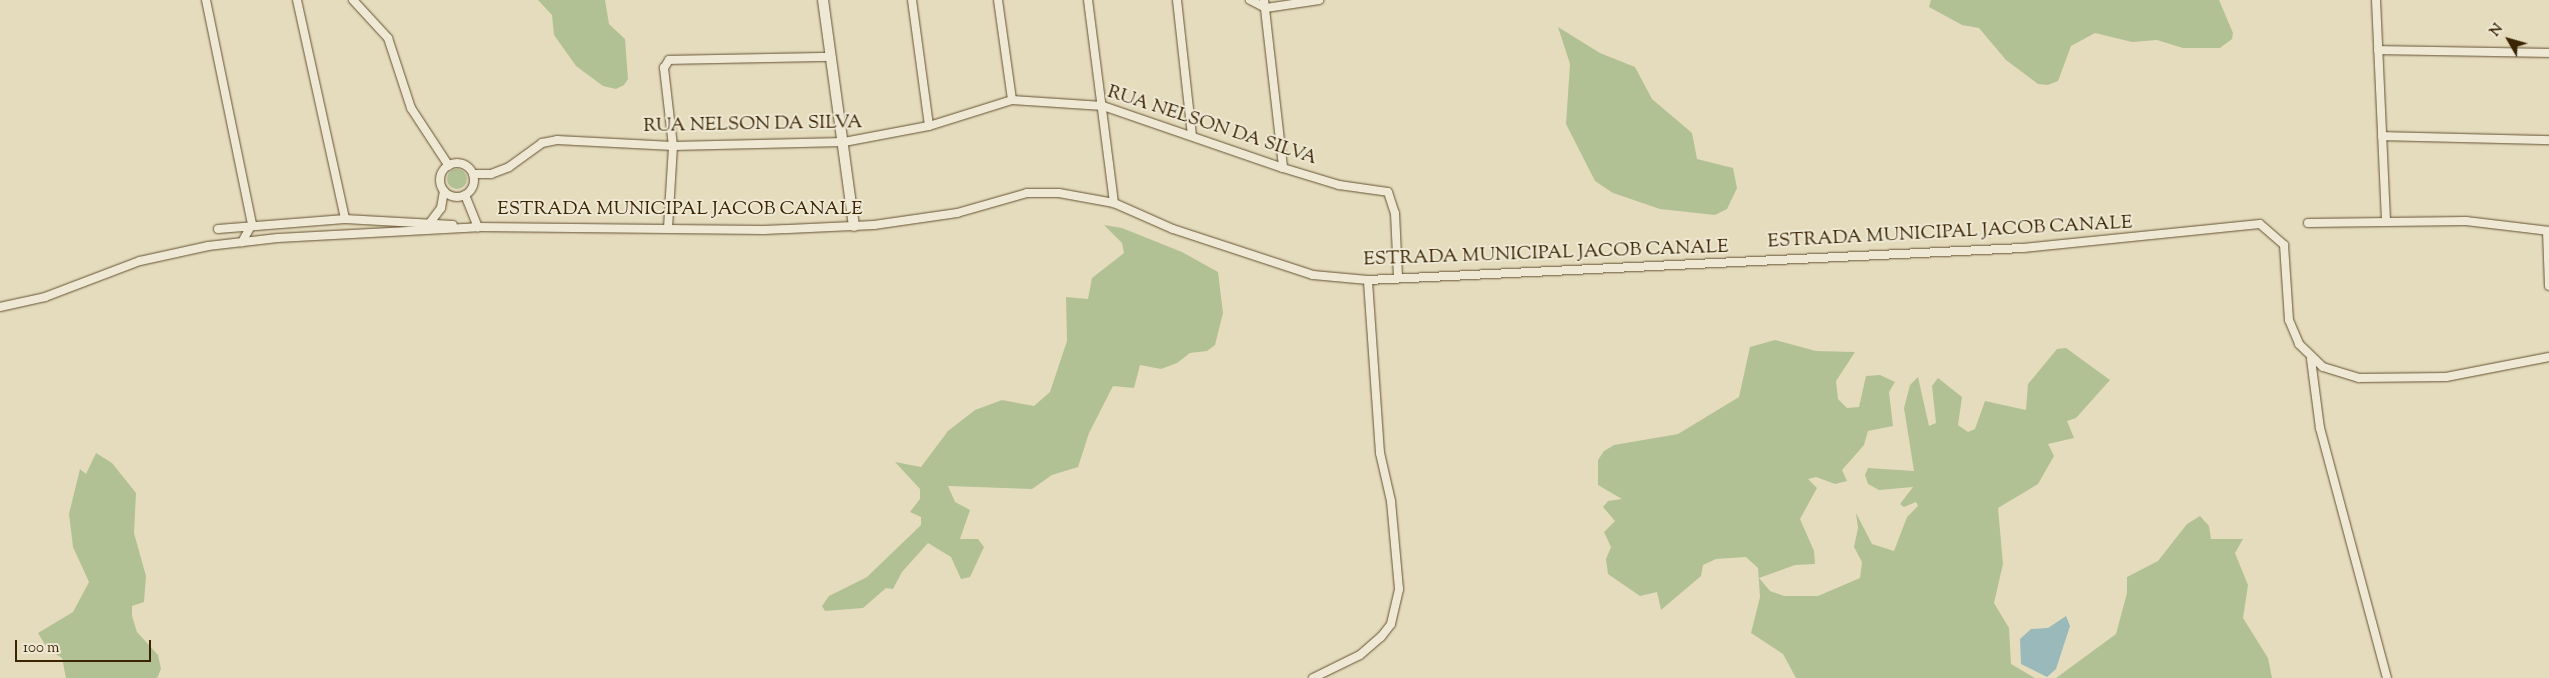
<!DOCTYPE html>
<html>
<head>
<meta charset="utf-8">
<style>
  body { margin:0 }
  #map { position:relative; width:2549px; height:678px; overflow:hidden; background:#e5dcbe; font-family:"Sorts Mill Goudy",serif }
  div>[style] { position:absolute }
  .green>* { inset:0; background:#b2c194 }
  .round { border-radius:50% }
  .water>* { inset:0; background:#99b9ba }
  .roads { filter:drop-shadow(0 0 1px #655230) drop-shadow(0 0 1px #655230) }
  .street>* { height:8px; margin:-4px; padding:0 4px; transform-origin:4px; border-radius:4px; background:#eee8d5 }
  .street>.ring { margin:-4px; padding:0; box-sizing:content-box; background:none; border:8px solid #eee8d5; border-radius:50% }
  .secondary>* { height:10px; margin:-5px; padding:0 5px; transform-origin:5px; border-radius:5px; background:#eee8d5 }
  span { translate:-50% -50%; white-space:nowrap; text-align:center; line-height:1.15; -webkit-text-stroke:4px #eee8d5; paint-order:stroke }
  .street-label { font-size:19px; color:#3a2401 }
  .north { position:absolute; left:2484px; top:15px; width:50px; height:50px; -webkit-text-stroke:4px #eee8d5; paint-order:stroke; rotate:308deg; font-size:14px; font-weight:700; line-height:20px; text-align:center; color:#3a2401 }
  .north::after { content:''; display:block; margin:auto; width:18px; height:22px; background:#3a2401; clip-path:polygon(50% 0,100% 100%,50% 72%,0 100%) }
  .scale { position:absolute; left:15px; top:640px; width:136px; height:22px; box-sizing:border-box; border:2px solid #3a2401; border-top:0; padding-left:6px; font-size:15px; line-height:18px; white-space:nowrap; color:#3a2401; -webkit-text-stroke:4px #eee8d5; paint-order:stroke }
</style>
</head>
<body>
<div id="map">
  <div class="green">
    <i style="clip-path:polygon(538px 0,605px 0,609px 24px,625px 39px,628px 79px,624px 85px,616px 89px,603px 86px,576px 66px,554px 35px,552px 15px)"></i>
    <i style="clip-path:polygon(1931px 0,2219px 0,2233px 33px,2232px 39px,2220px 48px,2183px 48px,2157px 40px,2132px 42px,2095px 33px,2071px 46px,2058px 81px,2048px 85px,2038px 84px,2006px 60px,1979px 28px,1962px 25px,1929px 7px)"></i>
    <i style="clip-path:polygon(1558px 27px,1600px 53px,1635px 67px,1652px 99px,1692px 133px,1697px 159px,1733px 168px,1737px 188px,1727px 209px,1715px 215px,1660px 209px,1613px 193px,1595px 181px,1566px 124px,1570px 64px)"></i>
    <i class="round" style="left:447px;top:169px;width:20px;height:20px"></i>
    <i style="clip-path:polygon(1104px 225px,1122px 228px,1182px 252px,1218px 272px,1223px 313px,1215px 345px,1207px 351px,1190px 353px,1177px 363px,1161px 369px,1140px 365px,1134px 388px,1113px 386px,1089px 433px,1078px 467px,1052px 475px,1032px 489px,948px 486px,955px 502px,970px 510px,960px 539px,978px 539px,984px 547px,970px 577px,961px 579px,951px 557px,928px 543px,902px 572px,893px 589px,886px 588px,863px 608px,825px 611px,822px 606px,829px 596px,867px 577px,921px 525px,921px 517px,910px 512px,920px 499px,920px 489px,895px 462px,921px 467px,948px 431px,975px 410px,1002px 400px,1034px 406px,1050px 392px,1067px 341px,1066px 297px,1088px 299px,1092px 278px,1124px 253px,1122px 243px)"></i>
    <i style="clip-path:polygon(1775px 340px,1816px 351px,1855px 352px,1836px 381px,1838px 399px,1847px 408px,1859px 407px,1866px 376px,1880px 375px,1895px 382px,1889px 392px,1893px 426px,1868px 431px,1864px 445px,1842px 470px,1847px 481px,1835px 484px,1816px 477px,1808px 479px,1817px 488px,1800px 519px,1814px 551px,1815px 564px,1795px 565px,1759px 578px,1770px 591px,1784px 596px,1818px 596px,1860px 578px,1862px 562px,1854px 547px,1858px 528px,1856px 513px,1872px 544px,1894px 551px,1907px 517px,1918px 506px,1916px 502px,1904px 507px,1900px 504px,1913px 487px,1879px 490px,1868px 484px,1865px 475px,1868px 468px,1914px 471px,1904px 408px,1910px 385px,1918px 377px,1929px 426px,1936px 423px,1932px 386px,1938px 378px,1962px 397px,1958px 425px,1968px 432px,1975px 429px,1985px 401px,2026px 410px,2028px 384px,2057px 349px,2066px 348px,2110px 380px,2076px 418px,2067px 421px,2074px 438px,2048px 444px,2054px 456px,2038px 484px,1998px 508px,2003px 564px,1994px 603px,2009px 628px,2011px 664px,2035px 678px,1796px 678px,1783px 654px,1751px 633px,1760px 597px,1758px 568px,1746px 557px,1716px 559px,1703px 565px,1701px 576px,1661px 610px,1657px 592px,1640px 596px,1608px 574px,1606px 559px,1611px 547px,1604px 532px,1615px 521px,1603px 507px,1608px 501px,1622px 499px,1598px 485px,1598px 460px,1604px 451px,1614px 445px,1678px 434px,1739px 397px,1750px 347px)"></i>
    <i style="clip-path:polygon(96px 453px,112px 463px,136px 493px,134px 533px,146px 576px,144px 602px,132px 606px,132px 616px,137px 632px,158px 655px,161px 669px,157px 678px,66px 678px,62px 658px,47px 648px,38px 633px,73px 612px,89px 582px,73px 547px,69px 514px,80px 469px,86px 474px)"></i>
    <i style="clip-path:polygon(2200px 516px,2209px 526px,2211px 539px,2243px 539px,2235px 553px,2248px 585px,2243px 618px,2268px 658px,2272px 678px,2056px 678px,2116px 634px,2127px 593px,2127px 577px,2158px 561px,2187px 524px)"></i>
  </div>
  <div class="water">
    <i style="clip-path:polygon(2066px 616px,2070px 626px,2056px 669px,2047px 677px,2021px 664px,2020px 639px,2031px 629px,2048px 628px)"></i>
  </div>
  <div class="roads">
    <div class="street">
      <i style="left:206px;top:0;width:229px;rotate:78.4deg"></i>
      <i style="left:252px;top:224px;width:21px;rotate:119deg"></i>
      <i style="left:297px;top:0;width:224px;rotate:77.6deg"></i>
      <i style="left:353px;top:0;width:52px;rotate:47.4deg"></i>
      <i style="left:388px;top:38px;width:74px;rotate:71.8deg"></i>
      <i style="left:411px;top:108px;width:69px;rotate:56.8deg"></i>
      <i style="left:912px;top:0;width:127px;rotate:82.3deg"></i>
      <i style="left:998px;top:0;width:101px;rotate:82deg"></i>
      <i style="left:1088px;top:0;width:205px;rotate:82.7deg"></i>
      <i style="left:1177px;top:0;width:136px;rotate:83.7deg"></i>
      <i style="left:1250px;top:0;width:18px;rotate:27deg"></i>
      <i style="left:1266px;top:8px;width:54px;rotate:-8.6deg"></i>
      <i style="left:1264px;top:0;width:169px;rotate:83.5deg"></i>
      <i style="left:2376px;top:0;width:221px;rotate:87.4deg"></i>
      <i style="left:2378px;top:50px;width:171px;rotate:1deg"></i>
      <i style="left:2382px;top:136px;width:167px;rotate:1.4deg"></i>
      <i class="ring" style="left:440px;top:163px;width:26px;height:26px"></i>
      <i style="left:473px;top:174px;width:18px"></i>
      <i style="left:491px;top:174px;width:19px;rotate:-21deg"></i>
      <i style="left:509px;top:167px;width:41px;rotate:-36deg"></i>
      <i style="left:542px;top:143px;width:15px;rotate:-11deg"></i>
      <i style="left:557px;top:140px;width:116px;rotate:3deg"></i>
      <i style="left:673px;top:146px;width:171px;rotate:-1.3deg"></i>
      <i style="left:844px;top:142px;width:86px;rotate:-10.7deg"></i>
      <i style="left:929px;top:126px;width:87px;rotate:-17.4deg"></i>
      <i style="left:1012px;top:100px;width:91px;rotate:3.8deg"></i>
      <i style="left:1103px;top:106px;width:190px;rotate:19deg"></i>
      <i style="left:1283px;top:168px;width:59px;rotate:16.9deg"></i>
      <i style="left:1339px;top:185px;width:49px;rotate:8.1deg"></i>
      <i style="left:1388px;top:192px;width:22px;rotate:72deg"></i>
      <i style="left:1395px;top:213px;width:64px;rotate:87.3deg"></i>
      <i style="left:465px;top:195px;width:35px;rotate:68deg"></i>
      <i style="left:478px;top:227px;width:4px;rotate:180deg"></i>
      <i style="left:2308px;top:223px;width:158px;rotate:-0.7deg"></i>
      <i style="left:2466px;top:221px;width:84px;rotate:6.9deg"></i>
      <i style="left:429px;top:224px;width:20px;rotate:-53deg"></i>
      <i style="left:441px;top:208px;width:17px;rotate:-80deg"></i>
      <i style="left:668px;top:228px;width:82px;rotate:-86.5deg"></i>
      <i style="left:673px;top:146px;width:79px;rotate:-96.6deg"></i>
      <i style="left:664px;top:68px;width:9px;rotate:-58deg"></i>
      <i style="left:669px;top:60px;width:161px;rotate:-1.1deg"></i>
      <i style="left:218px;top:229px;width:127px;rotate:-4.5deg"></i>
      <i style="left:345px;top:219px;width:108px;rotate:3.2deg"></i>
      <i style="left:2547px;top:231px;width:55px;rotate:87.9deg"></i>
      <i style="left:0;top:307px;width:46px;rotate:-12.5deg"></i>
      <i style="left:45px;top:297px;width:102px;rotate:-20.8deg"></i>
      <i style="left:140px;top:261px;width:70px;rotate:-12.4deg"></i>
      <i style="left:208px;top:246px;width:70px;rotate:-6.5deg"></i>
      <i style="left:278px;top:238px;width:200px;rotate:-3.1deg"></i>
      <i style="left:478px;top:227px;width:286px;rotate:0.6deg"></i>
      <i style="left:764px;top:230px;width:110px;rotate:-2.6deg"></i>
      <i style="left:874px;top:225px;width:84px;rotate:-8.2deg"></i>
      <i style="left:957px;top:213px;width:73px;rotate:-15.9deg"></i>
      <i style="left:1027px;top:193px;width:32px"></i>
      <i style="left:1059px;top:193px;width:56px;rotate:10.3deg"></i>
      <i style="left:1114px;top:203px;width:64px;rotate:23.8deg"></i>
      <i style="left:1173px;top:229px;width:147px;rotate:18.2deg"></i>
      <i style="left:1313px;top:275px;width:55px;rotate:5.2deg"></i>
      <i style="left:1368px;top:280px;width:656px;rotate:-2.8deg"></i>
      <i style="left:2023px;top:248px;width:238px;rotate:-5.8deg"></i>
      <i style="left:2260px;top:224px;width:32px;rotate:41deg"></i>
      <i style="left:2284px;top:245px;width:75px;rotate:86.2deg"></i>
      <i style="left:2289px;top:320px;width:26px;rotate:67deg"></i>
      <i style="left:2299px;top:344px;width:33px;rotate:44deg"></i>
      <i style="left:2323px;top:367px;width:38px;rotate:17deg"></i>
      <i style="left:2359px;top:378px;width:87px;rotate:-0.7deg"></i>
      <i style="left:2446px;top:377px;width:105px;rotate:-11deg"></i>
      <i style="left:2311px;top:359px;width:70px;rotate:82.6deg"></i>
      <i style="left:2320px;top:428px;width:259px;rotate:75deg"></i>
      <i style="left:1313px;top:678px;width:52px;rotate:-26.1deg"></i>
      <i style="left:1360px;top:655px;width:28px;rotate:-41deg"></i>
      <i style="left:1381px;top:637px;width:16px;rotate:-52deg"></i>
      <i style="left:1391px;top:624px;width:36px;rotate:-77deg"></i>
      <i style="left:1399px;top:589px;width:88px;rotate:-95.2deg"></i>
      <i style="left:1391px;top:501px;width:49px;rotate:-102.9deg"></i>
      <i style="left:1380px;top:453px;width:173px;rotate:-94deg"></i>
    </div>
    <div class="secondary">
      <i style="left:823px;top:0;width:228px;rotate:82.2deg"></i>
    </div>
  </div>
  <div class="street-label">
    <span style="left:753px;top:125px;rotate:-1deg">RUA NELSON DA SILVA</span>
    <span style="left:1212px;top:126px;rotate:18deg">RUA NELSON DA SILVA</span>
    <span style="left:680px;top:210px">ESTRADA MUNICIPAL JACOB CANALE</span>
    <span style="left:1950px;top:233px;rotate:-3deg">ESTRADA MUNICIPAL JACOB CANALE</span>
    <span style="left:1546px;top:254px;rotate:-2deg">ESTRADA MUNICIPAL JACOB CANALE</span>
  </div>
  <div class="north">N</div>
  <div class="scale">100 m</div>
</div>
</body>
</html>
